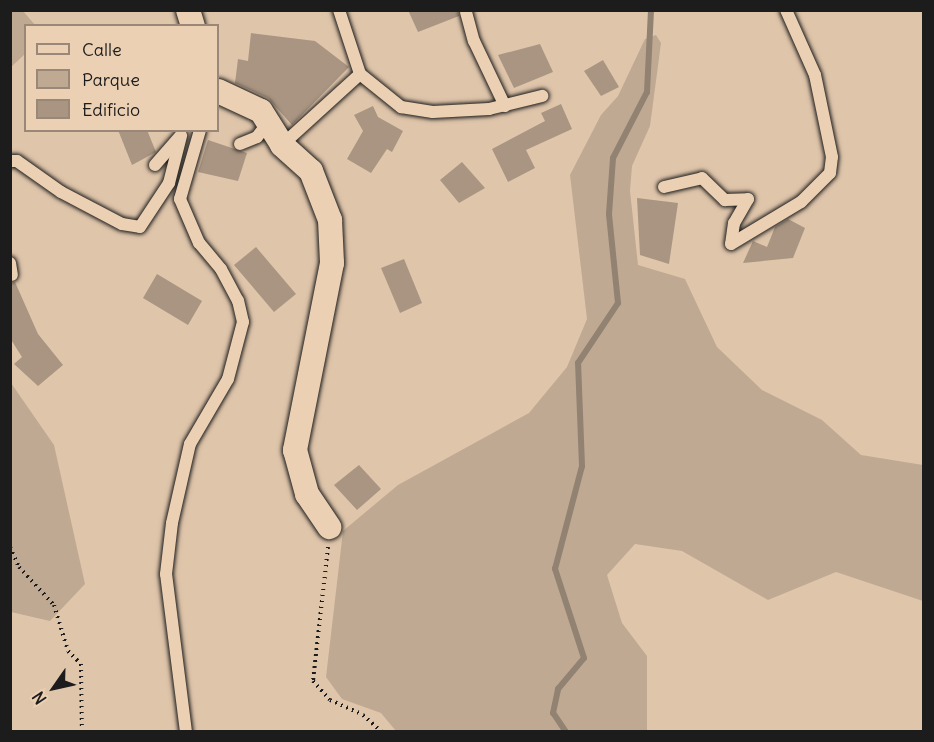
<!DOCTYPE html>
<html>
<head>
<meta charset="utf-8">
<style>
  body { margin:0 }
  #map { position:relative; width:934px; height:742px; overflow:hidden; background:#dfc5aa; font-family:Delius,sans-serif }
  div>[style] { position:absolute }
  .green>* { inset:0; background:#bfa992 }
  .stream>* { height:6px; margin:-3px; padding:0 3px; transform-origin:3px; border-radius:3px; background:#928272 }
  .building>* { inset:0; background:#a99582 }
  .path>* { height:4px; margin-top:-2px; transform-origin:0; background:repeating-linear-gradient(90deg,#1c1c1c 0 1.5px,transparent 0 6px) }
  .roads { filter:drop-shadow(0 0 2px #1c1c1c) drop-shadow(0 0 2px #1c1c1c) }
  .service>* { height:12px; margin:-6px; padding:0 6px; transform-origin:6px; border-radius:6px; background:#ecd0b3 }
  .minor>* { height:24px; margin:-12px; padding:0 12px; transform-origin:12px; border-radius:12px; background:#ecd0b3 }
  span { translate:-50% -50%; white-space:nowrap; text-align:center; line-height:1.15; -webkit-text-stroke:6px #ecd0b3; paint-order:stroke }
  .frame { position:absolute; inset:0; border:12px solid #1c1c1c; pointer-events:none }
  .legend { position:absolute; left:24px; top:24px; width:195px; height:108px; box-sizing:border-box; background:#ecd0b3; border:2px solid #987; margin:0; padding:8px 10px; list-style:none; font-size:18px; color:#1c1c1c }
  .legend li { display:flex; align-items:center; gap:12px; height:30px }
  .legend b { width:30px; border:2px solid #987 }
  .north { position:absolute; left:24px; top:658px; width:60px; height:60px; -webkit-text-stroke:4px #ecd0b3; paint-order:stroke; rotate:236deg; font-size:16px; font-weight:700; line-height:24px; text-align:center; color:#1c1c1c }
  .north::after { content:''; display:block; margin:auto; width:21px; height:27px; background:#1c1c1c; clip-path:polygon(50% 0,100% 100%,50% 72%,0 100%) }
</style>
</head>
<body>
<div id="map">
  <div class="green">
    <i style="clip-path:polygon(11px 10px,23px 11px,35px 25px,26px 26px,25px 54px,11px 67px)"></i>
    <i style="clip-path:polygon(656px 35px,661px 43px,650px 126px,632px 166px,630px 191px,638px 265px,685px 279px,717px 347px,762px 390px,822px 420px,861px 455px,923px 465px,923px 601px,836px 572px,768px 600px,682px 551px,635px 544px,607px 575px,622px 623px,647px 656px,647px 731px,396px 731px,381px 713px,342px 699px,326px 677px,343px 531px,398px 485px,529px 413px,567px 367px,587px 319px,570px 175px,601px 115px,618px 96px,645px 39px)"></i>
    <i style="clip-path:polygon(11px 383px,54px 445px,85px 584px,50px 621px,11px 612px)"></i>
  </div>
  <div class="stream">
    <i style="left:566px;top:732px;width:23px;rotate:-124deg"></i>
    <i style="left:553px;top:713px;width:25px;rotate:-78deg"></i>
    <i style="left:558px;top:689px;width:40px;rotate:-50deg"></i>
    <i style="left:584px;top:658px;width:94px;rotate:-108deg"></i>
    <i style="left:555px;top:569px;width:106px;rotate:-75.3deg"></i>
    <i style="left:582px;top:466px;width:103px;rotate:-92.2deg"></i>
    <i style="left:578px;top:363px;width:72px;rotate:-56.3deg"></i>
    <i style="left:618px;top:303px;width:89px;rotate:-95.8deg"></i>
    <i style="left:609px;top:214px;width:56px;rotate:-85.9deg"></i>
    <i style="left:613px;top:158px;width:74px;rotate:-62.7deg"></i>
    <i style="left:647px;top:92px;width:82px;rotate:-87.2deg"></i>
  </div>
  <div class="building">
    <i style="clip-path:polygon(408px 10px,458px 10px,459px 16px,418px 32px)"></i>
    <i style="clip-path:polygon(251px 33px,315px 41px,349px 67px,292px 125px,268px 98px,235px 83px,238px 59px,248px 61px)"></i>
    <i style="clip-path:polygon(540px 44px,553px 72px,514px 88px,498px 55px)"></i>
    <i style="clip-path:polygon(603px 60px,619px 87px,601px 96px,584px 71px)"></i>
    <i style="clip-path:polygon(561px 104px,572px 129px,526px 150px,535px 168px,508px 182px,492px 149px,545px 121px,541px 113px)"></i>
    <i style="clip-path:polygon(373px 106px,378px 117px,403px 131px,392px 152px,387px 149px,371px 173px,347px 159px,363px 131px,354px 115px)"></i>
    <i style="clip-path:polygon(118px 130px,147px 130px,156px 152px,132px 165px)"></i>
    <i style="clip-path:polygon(208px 140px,247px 153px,238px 181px,198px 172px)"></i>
    <i style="clip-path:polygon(462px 162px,485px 188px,459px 203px,440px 180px)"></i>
    <i style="clip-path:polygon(637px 198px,678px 203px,669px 264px,640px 255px)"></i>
    <i style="clip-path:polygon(788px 219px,805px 228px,793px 258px,743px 263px,753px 241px,767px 247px,775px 227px)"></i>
    <i style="clip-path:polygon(256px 247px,296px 294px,274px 312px,234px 265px)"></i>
    <i style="clip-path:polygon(404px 259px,422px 303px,400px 313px,381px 268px)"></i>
    <i style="clip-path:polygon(157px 274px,202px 301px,188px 325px,143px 298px)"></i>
    <i style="clip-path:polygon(15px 282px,38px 334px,63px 365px,38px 386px,14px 364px,22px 357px,10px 338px,10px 283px)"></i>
    <i style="clip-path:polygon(359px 465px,381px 489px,357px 510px,334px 485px)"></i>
  </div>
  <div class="path">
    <i style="left:10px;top:547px;width:22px;rotate:66deg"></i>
    <i style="left:19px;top:567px;width:52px;rotate:47.4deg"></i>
    <i style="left:54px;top:605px;width:48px;rotate:73.1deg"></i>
    <i style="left:68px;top:651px;width:18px;rotate:45deg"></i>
    <i style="left:81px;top:664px;width:68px;rotate:89.2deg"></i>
    <i style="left:328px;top:547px;width:135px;rotate:96.4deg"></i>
    <i style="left:313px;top:681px;width:25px;rotate:48deg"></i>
    <i style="left:330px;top:700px;width:36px;rotate:24deg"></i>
    <i style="left:363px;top:715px;width:25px;rotate:42deg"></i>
  </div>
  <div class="roads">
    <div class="service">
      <i style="left:339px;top:10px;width:67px;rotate:71.8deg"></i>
      <i style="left:360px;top:74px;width:53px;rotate:38.8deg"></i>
      <i style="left:401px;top:107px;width:32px;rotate:9deg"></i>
      <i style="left:433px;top:112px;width:56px;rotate:-3.1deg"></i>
      <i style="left:489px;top:109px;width:55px;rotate:-13.8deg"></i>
      <i style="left:466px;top:12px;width:30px;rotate:75deg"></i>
      <i style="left:474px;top:41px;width:72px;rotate:64.5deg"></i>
      <i style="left:240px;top:144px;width:18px;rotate:-22deg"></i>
      <i style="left:257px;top:137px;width:18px;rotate:-52deg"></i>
      <i style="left:282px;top:145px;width:105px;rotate:-42.3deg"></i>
      <i style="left:10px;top:161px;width:7px"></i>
      <i style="left:17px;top:161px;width:54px;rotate:35.2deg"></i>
      <i style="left:61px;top:192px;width:69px;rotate:27.7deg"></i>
      <i style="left:122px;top:224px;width:18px;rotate:9deg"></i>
      <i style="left:140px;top:227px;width:53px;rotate:-56.6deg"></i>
      <i style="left:169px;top:183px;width:49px;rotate:-75.7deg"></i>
      <i style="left:155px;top:165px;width:38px;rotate:-49deg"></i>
      <i style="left:664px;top:187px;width:39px;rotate:-13deg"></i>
      <i style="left:702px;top:178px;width:32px;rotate:44deg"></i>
      <i style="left:725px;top:200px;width:23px;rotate:-2deg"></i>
      <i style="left:748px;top:199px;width:28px;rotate:120deg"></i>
      <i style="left:734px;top:223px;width:21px;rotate:98deg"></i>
      <i style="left:731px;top:244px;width:82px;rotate:-31deg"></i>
      <i style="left:801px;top:202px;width:41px;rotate:-45deg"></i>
      <i style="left:830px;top:173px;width:16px;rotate:-83deg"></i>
      <i style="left:832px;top:157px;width:84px;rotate:-101.7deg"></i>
      <i style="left:815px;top:75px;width:71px;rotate:-114deg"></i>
      <i style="left:10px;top:263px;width:12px;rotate:81deg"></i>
      <i style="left:186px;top:732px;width:159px;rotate:-97.2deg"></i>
      <i style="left:166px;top:574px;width:51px;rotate:-83.3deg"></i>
      <i style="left:172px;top:523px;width:81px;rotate:-77.2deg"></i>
      <i style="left:190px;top:444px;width:75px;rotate:-59.7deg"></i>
      <i style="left:228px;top:379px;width:59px;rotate:-75.3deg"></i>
      <i style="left:243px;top:322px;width:22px;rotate:-103deg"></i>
      <i style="left:238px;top:301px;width:36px;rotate:-118deg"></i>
      <i style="left:221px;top:269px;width:34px;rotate:-130deg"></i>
      <i style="left:199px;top:243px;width:48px;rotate:-113.4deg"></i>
      <i style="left:180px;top:199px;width:72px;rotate:-73.8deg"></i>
    </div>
    <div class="minor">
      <i style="left:188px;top:10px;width:17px;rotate:73deg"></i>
      <i style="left:218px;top:91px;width:47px;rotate:24.9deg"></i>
      <i style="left:261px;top:111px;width:40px;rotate:58deg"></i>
      <i style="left:282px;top:145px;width:39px;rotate:42deg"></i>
      <i style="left:311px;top:171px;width:53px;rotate:68.8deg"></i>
      <i style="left:330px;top:220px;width:43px;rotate:87.3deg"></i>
      <i style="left:332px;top:263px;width:191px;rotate:101.2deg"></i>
      <i style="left:295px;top:450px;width:46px;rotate:74.7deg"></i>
      <i style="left:307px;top:494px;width:40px;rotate:56deg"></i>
    </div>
  </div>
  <div class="frame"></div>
  <ul class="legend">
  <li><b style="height:8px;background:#ecd0b3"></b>Calle</li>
  <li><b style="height:16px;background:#bfa992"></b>Parque</li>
  <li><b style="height:16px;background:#a99582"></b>Edificio</li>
  </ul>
  <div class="north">N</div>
</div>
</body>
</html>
